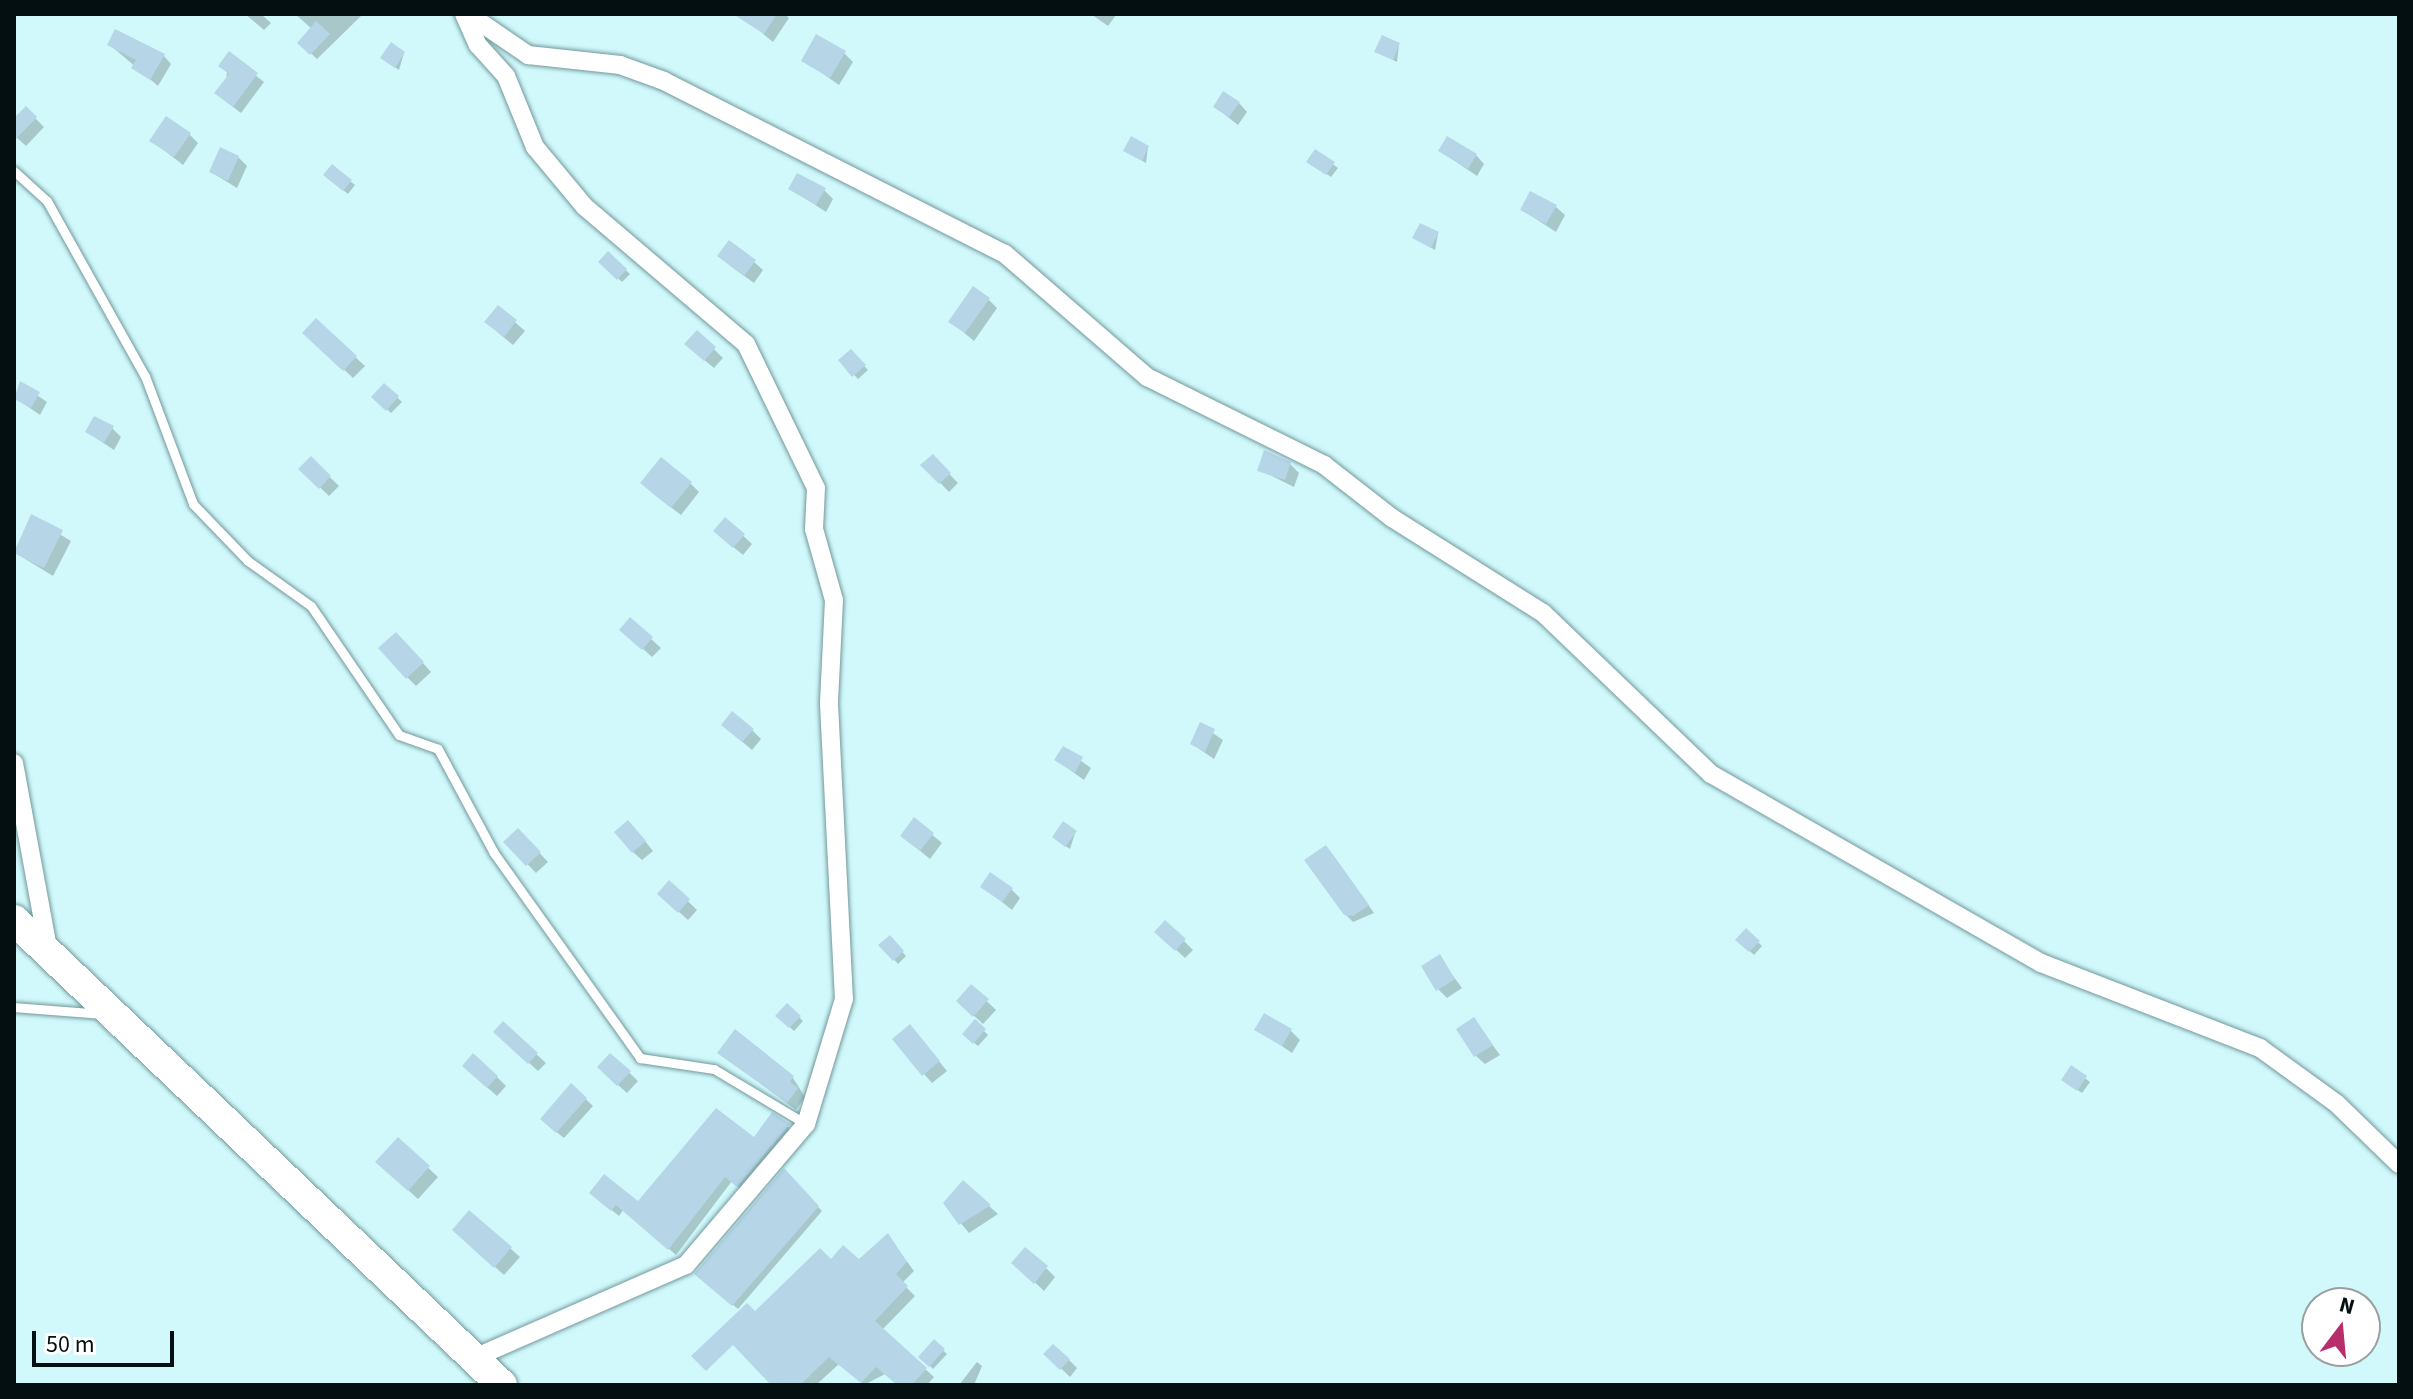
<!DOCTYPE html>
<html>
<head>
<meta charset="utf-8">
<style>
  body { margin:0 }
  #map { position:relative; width:2413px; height:1399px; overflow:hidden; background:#d1f9fc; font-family:"Source Sans 3",sans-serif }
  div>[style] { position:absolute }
  .shadow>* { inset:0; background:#0003 }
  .building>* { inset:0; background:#b6d6e8 }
  .roads { filter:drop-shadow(0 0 2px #72989b) drop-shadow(0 0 2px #72989b) }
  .service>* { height:9px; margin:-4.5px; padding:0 4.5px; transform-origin:4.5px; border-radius:4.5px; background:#fff }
  .minor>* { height:18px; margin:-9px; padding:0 9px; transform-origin:9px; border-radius:9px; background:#fff }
  .primary>* { height:30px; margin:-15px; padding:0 15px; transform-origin:15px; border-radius:15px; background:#fff }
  span { translate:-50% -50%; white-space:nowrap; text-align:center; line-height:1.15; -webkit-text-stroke:7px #fff; paint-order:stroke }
  .frame { position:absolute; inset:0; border:16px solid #030f10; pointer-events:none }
  .north { position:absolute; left:2301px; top:1287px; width:80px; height:80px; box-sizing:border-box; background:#fff; border:2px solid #9a9f9f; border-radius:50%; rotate:16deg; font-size:22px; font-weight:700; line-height:32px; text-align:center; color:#030f10 }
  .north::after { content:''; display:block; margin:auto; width:28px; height:36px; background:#b72e6c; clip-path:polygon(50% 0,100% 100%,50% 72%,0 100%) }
  .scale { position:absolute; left:32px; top:1331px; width:142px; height:36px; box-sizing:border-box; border:4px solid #030f10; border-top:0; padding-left:10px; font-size:24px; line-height:28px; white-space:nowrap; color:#030f10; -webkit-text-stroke:6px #fff; paint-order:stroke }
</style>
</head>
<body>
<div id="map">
  <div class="shadow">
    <i style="clip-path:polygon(245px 14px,261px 14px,271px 23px,264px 30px)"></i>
    <i style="clip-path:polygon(295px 14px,359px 14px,361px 16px,317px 59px,300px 43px,312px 29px)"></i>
    <i style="clip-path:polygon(739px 14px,785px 14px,789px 18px,773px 42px)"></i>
    <i style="clip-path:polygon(1091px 14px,1115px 14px,1116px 15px,1108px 26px)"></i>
    <i style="clip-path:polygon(1399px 44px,1397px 62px,1377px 52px)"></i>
    <i style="clip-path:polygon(110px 45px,164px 56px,171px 64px,158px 86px)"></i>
    <i style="clip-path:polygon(404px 53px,399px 70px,386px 61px)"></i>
    <i style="clip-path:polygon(844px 53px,853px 62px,839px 85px,803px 60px)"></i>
    <i style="clip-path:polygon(229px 54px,264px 82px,241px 113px,224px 100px)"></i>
    <i style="clip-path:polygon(1239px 103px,1247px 112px,1238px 125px,1215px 107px)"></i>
    <i style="clip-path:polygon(26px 109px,44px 127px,26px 146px,14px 135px)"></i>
    <i style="clip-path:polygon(189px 134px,198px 143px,183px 165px,151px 140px)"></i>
    <i style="clip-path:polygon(1148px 147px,1146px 163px,1126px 151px)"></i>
    <i style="clip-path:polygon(1440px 151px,1476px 155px,1484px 164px,1477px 176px)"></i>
    <i style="clip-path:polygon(1316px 152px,1338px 168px,1331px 177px,1313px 165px)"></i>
    <i style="clip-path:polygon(238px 157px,247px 166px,237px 188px,211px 172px)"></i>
    <i style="clip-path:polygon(332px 167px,355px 185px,348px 194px,329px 179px)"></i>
    <i style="clip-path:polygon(791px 189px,824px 190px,833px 199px,826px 212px)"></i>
    <i style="clip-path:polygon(1556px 207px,1565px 215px,1556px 232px,1522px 210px)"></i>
    <i style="clip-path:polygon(1438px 234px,1435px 250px,1415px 238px)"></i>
    <i style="clip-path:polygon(608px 254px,630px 274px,622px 282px,601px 262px)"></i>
    <i style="clip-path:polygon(754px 262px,763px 270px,754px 283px,729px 265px)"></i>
    <i style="clip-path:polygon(988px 299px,997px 308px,974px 341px,951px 322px)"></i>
    <i style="clip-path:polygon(498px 307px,525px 331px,513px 345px,496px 331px)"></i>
    <i style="clip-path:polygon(316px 321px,365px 366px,353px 378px,305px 333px)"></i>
    <i style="clip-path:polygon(697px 333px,723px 358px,714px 368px,696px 353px)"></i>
    <i style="clip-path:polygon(851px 351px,868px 370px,858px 379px,841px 361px)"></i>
    <i style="clip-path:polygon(21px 384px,47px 402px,40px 415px,14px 397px)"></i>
    <i style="clip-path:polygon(384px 385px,402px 402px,391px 413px,374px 397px)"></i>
    <i style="clip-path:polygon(112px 428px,121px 437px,114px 450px,87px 432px)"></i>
    <i style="clip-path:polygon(933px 457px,958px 483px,949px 492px,923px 465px)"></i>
    <i style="clip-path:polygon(311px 459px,339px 486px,329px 496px,301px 469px)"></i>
    <i style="clip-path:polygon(1290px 464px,1299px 473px,1294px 487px,1260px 470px)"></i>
    <i style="clip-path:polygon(690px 483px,699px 492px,681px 515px,651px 492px)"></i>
    <i style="clip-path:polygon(31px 517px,71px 541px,53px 576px,14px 552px)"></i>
    <i style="clip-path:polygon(726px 520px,752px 544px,743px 555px,725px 540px)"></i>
    <i style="clip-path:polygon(630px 620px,661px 648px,652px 657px,631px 638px)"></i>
    <i style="clip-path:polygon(405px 643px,431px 672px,416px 686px,407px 677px)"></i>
    <i style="clip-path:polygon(1201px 725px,1223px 740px,1214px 759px,1192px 744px)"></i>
    <i style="clip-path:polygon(752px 730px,761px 739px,752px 750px,732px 733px)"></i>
    <i style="clip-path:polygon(1063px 748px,1091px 768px,1084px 780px,1056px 760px)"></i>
    <i style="clip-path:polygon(914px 820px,942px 843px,930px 859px,902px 836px)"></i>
    <i style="clip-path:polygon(518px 830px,548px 862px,536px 873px,506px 842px)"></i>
    <i style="clip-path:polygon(637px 831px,653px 851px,642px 860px,633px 852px)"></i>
    <i style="clip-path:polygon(1075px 833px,1070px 849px,1058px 841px)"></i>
    <i style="clip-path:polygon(1326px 847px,1333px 855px,1374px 913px,1353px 922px,1345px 914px)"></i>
    <i style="clip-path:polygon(669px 883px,697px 910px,688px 920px,668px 902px)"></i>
    <i style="clip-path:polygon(983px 887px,1011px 889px,1020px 898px,1012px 910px)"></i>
    <i style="clip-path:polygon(1166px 923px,1193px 950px,1185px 958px,1157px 932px)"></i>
    <i style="clip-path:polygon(1746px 931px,1762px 946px,1754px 955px,1738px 940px)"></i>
    <i style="clip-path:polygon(889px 937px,906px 956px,898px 964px,881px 945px)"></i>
    <i style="clip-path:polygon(1439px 957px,1462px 988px,1447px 998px,1438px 989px)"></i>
    <i style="clip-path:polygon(972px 987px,996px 1010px,983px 1024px,958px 1001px)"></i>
    <i style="clip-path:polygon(787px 1006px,803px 1021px,794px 1031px,778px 1016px)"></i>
    <i style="clip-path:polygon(1474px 1020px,1500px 1055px,1485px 1064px,1476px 1056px)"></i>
    <i style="clip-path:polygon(975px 1022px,988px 1035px,978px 1046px,964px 1034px)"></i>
    <i style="clip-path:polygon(503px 1024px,546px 1063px,538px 1071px,505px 1041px)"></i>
    <i style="clip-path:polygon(1257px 1029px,1291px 1031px,1300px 1040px,1292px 1053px)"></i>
    <i style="clip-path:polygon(918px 1036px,947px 1071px,932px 1083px,924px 1074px)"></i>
    <i style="clip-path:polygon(720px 1053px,793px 1078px,805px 1097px,796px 1110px)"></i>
    <i style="clip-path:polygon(611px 1055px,638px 1081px,627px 1093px,608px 1076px)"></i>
    <i style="clip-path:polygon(2071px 1068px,2090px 1082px,2082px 1093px,2067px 1083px)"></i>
    <i style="clip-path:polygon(473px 1075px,497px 1077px,506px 1086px,497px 1096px)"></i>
    <i style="clip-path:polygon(571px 1085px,593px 1106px,564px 1138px,549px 1126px)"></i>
    <i style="clip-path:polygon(773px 1115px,795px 1132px,744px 1192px,732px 1181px,676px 1255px,624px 1209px,619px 1216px,598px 1199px,639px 1204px,754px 1140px)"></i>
    <i style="clip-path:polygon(398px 1140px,438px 1177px,418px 1199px,387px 1171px)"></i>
    <i style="clip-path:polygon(784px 1171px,822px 1211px,738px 1309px,701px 1278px)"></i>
    <i style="clip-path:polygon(963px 1183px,998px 1214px,969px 1233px,945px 1204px)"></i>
    <i style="clip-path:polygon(470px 1212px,520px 1257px,504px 1275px,463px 1238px)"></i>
    <i style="clip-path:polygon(888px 1236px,914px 1271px,902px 1283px,915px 1296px,882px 1330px,934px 1377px,927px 1385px,898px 1385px,885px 1374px,864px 1385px,839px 1364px,816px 1385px,774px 1385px,755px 1314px,831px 1261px,859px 1261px)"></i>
    <i style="clip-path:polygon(1046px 1268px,1055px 1277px,1044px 1291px,1023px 1271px)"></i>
    <i style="clip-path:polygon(934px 1342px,947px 1354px,933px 1369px,921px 1357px)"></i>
    <i style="clip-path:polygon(1046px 1354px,1069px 1360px,1077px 1368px,1070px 1377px)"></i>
    <i style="clip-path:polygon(977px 1362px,982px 1366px,974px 1385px,959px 1385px)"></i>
  </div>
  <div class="building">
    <i style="clip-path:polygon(733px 14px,777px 14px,764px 34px)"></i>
    <i style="clip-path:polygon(316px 21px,330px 34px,310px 55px,297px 43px)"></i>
    <i style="clip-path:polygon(115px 29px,165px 54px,150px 80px,131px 68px,136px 60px,107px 45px)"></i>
    <i style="clip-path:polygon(816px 34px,846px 51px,830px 78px,801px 61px)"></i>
    <i style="clip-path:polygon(1382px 35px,1400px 43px,1393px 60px,1374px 52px)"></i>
    <i style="clip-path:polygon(391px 42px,405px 52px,395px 68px,380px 58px)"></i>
    <i style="clip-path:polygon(229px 51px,258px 73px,233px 107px,214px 93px,229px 74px,218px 66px)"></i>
    <i style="clip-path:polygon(1223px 91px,1240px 102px,1229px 117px,1213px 107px)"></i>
    <i style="clip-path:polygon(26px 106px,37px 117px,14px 141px,14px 118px)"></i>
    <i style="clip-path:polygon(166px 116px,191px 133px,174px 157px,149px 141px)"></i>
    <i style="clip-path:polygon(1131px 136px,1149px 146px,1142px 161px,1123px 151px)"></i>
    <i style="clip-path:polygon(1447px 136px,1477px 154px,1468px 169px,1438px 151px)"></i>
    <i style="clip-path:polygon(220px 147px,239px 156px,228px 181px,209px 172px)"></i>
    <i style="clip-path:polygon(1315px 149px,1335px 162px,1326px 175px,1306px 162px)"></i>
    <i style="clip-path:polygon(332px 164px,352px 180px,343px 191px,323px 175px)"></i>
    <i style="clip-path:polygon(797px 173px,826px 188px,816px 205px,788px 189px)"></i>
    <i style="clip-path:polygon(1530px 191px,1557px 205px,1546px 224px,1520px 210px)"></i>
    <i style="clip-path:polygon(1420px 223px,1439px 232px,1431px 248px,1412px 238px)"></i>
    <i style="clip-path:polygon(729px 240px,756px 260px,744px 276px,717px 256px)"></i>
    <i style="clip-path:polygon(608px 251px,627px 269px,617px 280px,598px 262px)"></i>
    <i style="clip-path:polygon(973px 286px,990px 298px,965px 333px,948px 322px)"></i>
    <i style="clip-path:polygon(498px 305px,517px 320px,504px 337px,484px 322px)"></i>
    <i style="clip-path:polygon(316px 318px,357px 356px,343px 371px,302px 333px)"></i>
    <i style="clip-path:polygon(697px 330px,716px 347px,704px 361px,684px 344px)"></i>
    <i style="clip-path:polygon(851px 349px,866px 365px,852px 377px,838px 360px)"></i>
    <i style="clip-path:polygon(20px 381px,40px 392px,31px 408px,14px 399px)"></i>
    <i style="clip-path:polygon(384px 383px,399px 396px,386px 411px,371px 397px)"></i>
    <i style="clip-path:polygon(94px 416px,114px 426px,104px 443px,85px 432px)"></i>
    <i style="clip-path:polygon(1264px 450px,1291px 462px,1285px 480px,1257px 471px)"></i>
    <i style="clip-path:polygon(933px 454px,951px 473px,939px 484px,920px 465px)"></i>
    <i style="clip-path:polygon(311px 456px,331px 476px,319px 489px,298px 469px)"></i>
    <i style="clip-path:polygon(661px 457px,692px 482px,671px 508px,640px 483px)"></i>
    <i style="clip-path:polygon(31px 514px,63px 530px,44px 568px,14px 553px)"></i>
    <i style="clip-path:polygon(725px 517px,745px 534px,733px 548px,713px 531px)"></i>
    <i style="clip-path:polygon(630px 617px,653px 637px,642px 650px,619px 630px)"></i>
    <i style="clip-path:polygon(396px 632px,424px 662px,406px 679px,378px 648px)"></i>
    <i style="clip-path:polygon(732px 711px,754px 729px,742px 742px,721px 725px)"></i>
    <i style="clip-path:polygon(1200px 722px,1215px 729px,1205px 752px,1190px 744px)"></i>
    <i style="clip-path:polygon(1063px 746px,1083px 757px,1075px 773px,1054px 760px)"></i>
    <i style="clip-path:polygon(914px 817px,934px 833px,920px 851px,900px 836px)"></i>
    <i style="clip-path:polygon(628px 820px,646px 841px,632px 853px,614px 832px)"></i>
    <i style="clip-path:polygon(1063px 821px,1077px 831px,1065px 847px,1052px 837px)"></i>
    <i style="clip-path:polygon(518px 828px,541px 852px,526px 866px,503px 842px)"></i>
    <i style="clip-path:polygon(1326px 845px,1369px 905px,1353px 916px,1344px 915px,1304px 860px)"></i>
    <i style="clip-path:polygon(990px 872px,1013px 888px,1002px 902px,980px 887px)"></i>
    <i style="clip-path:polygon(669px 880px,690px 899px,678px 913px,657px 894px)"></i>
    <i style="clip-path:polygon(1165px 920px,1186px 939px,1175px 951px,1154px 932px)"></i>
    <i style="clip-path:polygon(1746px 928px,1760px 941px,1749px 952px,1735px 940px)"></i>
    <i style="clip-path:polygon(890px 935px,904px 951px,893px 961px,878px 945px)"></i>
    <i style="clip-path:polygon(1440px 954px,1455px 979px,1436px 991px,1421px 966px)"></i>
    <i style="clip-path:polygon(971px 984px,989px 999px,973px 1017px,956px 1001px)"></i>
    <i style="clip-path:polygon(787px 1003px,801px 1016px,789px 1028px,775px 1016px)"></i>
    <i style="clip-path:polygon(1264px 1013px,1292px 1029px,1282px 1046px,1254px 1030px)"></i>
    <i style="clip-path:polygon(1474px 1017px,1493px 1045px,1474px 1057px,1456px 1029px)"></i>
    <i style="clip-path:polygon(975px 1019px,986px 1029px,973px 1044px,962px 1034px)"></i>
    <i style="clip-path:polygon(503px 1021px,538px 1053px,528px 1064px,493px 1032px)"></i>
    <i style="clip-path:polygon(910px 1024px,940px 1061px,922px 1076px,892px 1039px)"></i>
    <i style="clip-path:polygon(735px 1029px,794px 1076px,790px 1082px,798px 1088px,787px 1103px,717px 1053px)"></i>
    <i style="clip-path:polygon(473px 1053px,498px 1076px,487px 1088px,462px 1066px)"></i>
    <i style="clip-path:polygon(610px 1053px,631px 1071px,617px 1086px,597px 1067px)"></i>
    <i style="clip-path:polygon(2071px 1065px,2087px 1076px,2077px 1091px,2061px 1080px)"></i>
    <i style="clip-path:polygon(571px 1083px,587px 1098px,556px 1133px,540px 1119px)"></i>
    <i style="clip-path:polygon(716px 1108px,754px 1137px,772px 1112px,790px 1124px,737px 1187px,725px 1177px,668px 1250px,616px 1205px,611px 1211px,589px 1193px,604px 1174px,638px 1201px)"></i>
    <i style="clip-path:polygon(398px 1137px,430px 1166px,408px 1191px,375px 1162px)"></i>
    <i style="clip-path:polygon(784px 1168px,819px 1206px,732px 1306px,694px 1274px)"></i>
    <i style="clip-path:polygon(963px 1180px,991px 1205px,959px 1225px,943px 1203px)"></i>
    <i style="clip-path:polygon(469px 1210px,512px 1247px,494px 1268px,452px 1230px)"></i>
    <i style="clip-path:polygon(888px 1233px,907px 1262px,896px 1274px,908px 1286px,875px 1321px,927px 1368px,912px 1385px,897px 1385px,876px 1367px,861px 1383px,829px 1357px,800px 1385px,771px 1385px,733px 1345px,706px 1371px,691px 1356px,747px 1303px,755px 1311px,820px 1248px,831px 1259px,843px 1245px,859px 1259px)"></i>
    <i style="clip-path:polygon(1025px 1247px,1048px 1266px,1034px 1284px,1011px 1263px)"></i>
    <i style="clip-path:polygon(934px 1339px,945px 1349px,929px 1367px,918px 1357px)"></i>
    <i style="clip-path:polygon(1053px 1344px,1070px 1359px,1060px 1370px,1043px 1354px)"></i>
  </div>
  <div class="roads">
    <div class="service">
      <i style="left:14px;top:171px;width:45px;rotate:42.3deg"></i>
      <i style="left:47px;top:201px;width:201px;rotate:60.8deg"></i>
      <i style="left:145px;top:376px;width:137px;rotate:69.4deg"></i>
      <i style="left:193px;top:504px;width:79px;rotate:46deg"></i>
      <i style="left:248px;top:561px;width:77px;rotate:35.5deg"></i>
      <i style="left:311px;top:606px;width:156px;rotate:55.7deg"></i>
      <i style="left:399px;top:735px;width:41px;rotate:19.7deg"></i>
      <i style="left:438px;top:749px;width:118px;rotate:61.7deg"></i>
      <i style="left:494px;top:853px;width:252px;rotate:54.5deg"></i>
      <i style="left:640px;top:1058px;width:75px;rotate:8.5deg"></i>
      <i style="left:714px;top:1069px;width:107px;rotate:30.9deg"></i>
      <i style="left:14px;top:1007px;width:88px;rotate:4.5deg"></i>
    </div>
    <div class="minor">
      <i style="left:464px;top:14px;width:34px;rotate:66deg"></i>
      <i style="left:478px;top:45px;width:42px;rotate:47.9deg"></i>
      <i style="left:506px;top:76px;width:77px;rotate:67.8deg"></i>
      <i style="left:535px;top:147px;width:78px;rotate:50.2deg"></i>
      <i style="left:585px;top:207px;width:211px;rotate:40.4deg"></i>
      <i style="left:746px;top:344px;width:160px;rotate:64.1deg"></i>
      <i style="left:816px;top:488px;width:41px;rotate:92.8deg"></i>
      <i style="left:814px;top:529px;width:74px;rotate:74.3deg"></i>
      <i style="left:834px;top:600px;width:104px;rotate:92.8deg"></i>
      <i style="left:829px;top:704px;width:295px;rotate:87.1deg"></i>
      <i style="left:844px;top:999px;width:131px;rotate:106.9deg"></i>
      <i style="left:806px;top:1124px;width:185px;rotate:130.4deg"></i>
      <i style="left:686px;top:1265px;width:232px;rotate:156.3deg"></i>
      <i style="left:468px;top:14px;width:73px;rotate:34.3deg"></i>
      <i style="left:528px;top:55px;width:93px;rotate:6.2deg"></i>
      <i style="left:620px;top:65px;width:47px;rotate:20deg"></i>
      <i style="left:664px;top:81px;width:382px;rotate:26.9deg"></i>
      <i style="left:1005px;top:254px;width:188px;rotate:40.9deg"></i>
      <i style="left:1147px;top:377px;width:198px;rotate:26.4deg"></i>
      <i style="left:1324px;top:465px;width:86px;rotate:37.9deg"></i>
      <i style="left:1392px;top:518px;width:178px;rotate:32.2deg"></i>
      <i style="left:1543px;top:613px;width:233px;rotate:43.8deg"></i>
      <i style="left:1711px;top:774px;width:380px;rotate:29.8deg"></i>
      <i style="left:2041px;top:963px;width:235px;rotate:21.2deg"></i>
      <i style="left:2260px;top:1048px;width:95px;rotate:36deg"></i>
      <i style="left:2337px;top:1104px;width:86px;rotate:44.1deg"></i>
      <i style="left:14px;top:763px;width:189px;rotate:79.6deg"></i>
    </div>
    <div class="primary">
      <i style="left:14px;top:920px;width:674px;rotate:43.62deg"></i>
    </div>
  </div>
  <div class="frame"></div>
  <div class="north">N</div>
  <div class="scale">50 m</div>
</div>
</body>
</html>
